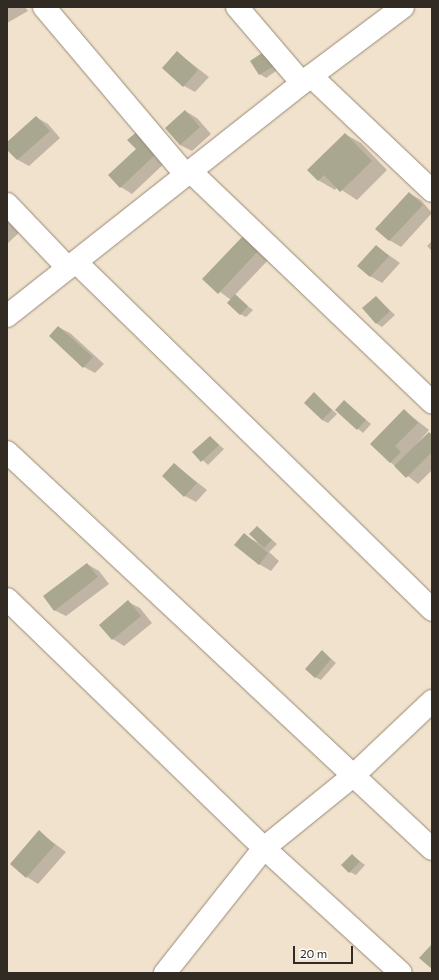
<!DOCTYPE html>
<html>
<head>
<meta charset="utf-8">
<style>
  body { margin:0 }
  #map { position:relative; width:439px; height:980px; overflow:hidden; background:#f1e2cd; font-family:Commissioner,sans-serif }
  div>[style] { position:absolute }
  .shadow>* { inset:0; background:#0003 }
  .building>* { inset:0; background:#a9a790 }
  .roads { filter:drop-shadow(0 0 1px #978976) drop-shadow(0 0 1px #978976) }
  .minor>* { height:22px; margin:-11px; padding:0 11px; transform-origin:11px; border-radius:11px; background:#fff }
  span { translate:-50% -50%; white-space:nowrap; text-align:center; line-height:1.15; -webkit-text-stroke:4px #fff; paint-order:stroke }
  .frame { position:absolute; inset:0; border:8px solid #312b23; pointer-events:none }
  .scale { position:absolute; left:293px; top:946px; width:60px; height:18px; box-sizing:border-box; border:2px solid #312b23; border-top:0; padding-left:5px; font-size:12px; line-height:14px; white-space:nowrap; color:#312b23; -webkit-text-stroke:3px #fff; paint-order:stroke }
</style>
</head>
<body>
<div id="map">
  <div class="shadow">
    <i style="clip-path:polygon(7px 7px,25px 7px,28px 11px,7px 23px)"></i>
    <i style="clip-path:polygon(178px 53px,209px 77px,195px 92px,184px 86px)"></i>
    <i style="clip-path:polygon(270px 56px,279px 69px,266px 78px,260px 74px)"></i>
    <i style="clip-path:polygon(185px 111px,197px 118px,211px 134px,192px 151px,180px 145px,166px 129px)"></i>
    <i style="clip-path:polygon(36px 117px,48px 124px,60px 138px,29px 166px,18px 160px,7px 148px,7px 144px)"></i>
    <i style="clip-path:polygon(345px 134px,361px 143px,387px 170px,357px 200px,337px 187px,335px 190px,318px 180px)"></i>
    <i style="clip-path:polygon(137px 149px,170px 158px,132px 194px,121px 187px)"></i>
    <i style="clip-path:polygon(409px 193px,421px 200px,432px 213px,401px 247px,389px 240px)"></i>
    <i style="clip-path:polygon(7px 214px,23px 229px,7px 244px)"></i>
    <i style="clip-path:polygon(243px 237px,270px 258px,234px 296px,253px 310px,246px 317px,240px 314px,231px 300px,203px 279px)"></i>
    <i style="clip-path:polygon(432px 241px,432px 251px,427px 246px)"></i>
    <i style="clip-path:polygon(376px 246px,400px 263px,382px 283px,370px 276px)"></i>
    <i style="clip-path:polygon(376px 297px,395px 315px,382px 327px,376px 323px)"></i>
    <i style="clip-path:polygon(58px 327px,70px 333px,104px 364px,95px 373px,84px 367px)"></i>
    <i style="clip-path:polygon(314px 394px,337px 414px,328px 423px,322px 420px)"></i>
    <i style="clip-path:polygon(344px 401px,371px 424px,363px 433px,336px 410px)"></i>
    <i style="clip-path:polygon(404px 410px,429px 430px,410px 452px,429px 433px,432px 435px,432px 470px,418px 484px,390px 462px)"></i>
    <i style="clip-path:polygon(210px 437px,224px 449px,208px 465px,194px 452px)"></i>
    <i style="clip-path:polygon(174px 464px,207px 490px,196px 502px,185px 496px)"></i>
    <i style="clip-path:polygon(257px 527px,277px 544px,269px 552px,279px 561px,271px 571px,259px 564px,244px 535px,257px 542px)"></i>
    <i style="clip-path:polygon(87px 564px,99px 571px,109px 584px,66px 616px,54px 610px)"></i>
    <i style="clip-path:polygon(128px 602px,140px 608px,152px 623px,124px 646px,113px 639px)"></i>
    <i style="clip-path:polygon(322px 651px,336px 663px,321px 680px,315px 677px)"></i>
    <i style="clip-path:polygon(39px 832px,66px 852px,38px 884px,27px 877px)"></i>
    <i style="clip-path:polygon(352px 855px,365px 865px,356px 875px,350px 872px)"></i>
  </div>
  <div class="building">
    <i style="clip-path:polygon(177px 51px,198px 70px,183px 87px,162px 68px)"></i>
    <i style="clip-path:polygon(265px 51px,274px 66px,259px 75px,250px 61px)"></i>
    <i style="clip-path:polygon(185px 110px,200px 127px,180px 145px,165px 128px)"></i>
    <i style="clip-path:polygon(36px 116px,50px 131px,17px 160px,7px 150px,7px 142px)"></i>
    <i style="clip-path:polygon(139px 130px,159px 151px,120px 188px,108px 175px,136px 149px,127px 140px)"></i>
    <i style="clip-path:polygon(345px 133px,372px 161px,340px 192px,324px 175px,318px 181px,307px 170px)"></i>
    <i style="clip-path:polygon(409px 192px,423px 205px,389px 241px,375px 229px)"></i>
    <i style="clip-path:polygon(243px 236px,259px 250px,218px 294px,202px 279px)"></i>
    <i style="clip-path:polygon(376px 245px,389px 256px,370px 277px,357px 266px)"></i>
    <i style="clip-path:polygon(235px 294px,248px 306px,240px 315px,227px 303px)"></i>
    <i style="clip-path:polygon(376px 296px,390px 311px,376px 324px,362px 308px)"></i>
    <i style="clip-path:polygon(58px 326px,93px 357px,83px 368px,49px 336px)"></i>
    <i style="clip-path:polygon(314px 392px,332px 410px,322px 420px,304px 403px)"></i>
    <i style="clip-path:polygon(344px 400px,366px 420px,357px 430px,335px 410px)"></i>
    <i style="clip-path:polygon(404px 409px,418px 423px,395px 446px,401px 452px,390px 463px,370px 444px)"></i>
    <i style="clip-path:polygon(429px 432px,432px 435px,432px 452px,406px 478px,394px 466px)"></i>
    <i style="clip-path:polygon(210px 436px,219px 445px,201px 462px,192px 452px)"></i>
    <i style="clip-path:polygon(174px 463px,197px 483px,184px 497px,162px 476px)"></i>
    <i style="clip-path:polygon(257px 526px,272px 540px,264px 548px,249px 534px)"></i>
    <i style="clip-path:polygon(244px 533px,268px 553px,259px 565px,234px 545px)"></i>
    <i style="clip-path:polygon(87px 563px,98px 577px,54px 611px,43px 596px)"></i>
    <i style="clip-path:polygon(128px 600px,141px 616px,112px 640px,99px 625px)"></i>
    <i style="clip-path:polygon(322px 650px,331px 659px,315px 678px,305px 669px)"></i>
    <i style="clip-path:polygon(39px 830px,55px 845px,26px 878px,10px 864px)"></i>
    <i style="clip-path:polygon(352px 854px,360px 862px,349px 873px,341px 865px)"></i>
    <i style="clip-path:polygon(432px 944px,432px 969px,419px 958px)"></i>
  </div>
  <div class="roads">
    <div class="minor">
      <i style="left:44px;top:7px;width:220px;rotate:49.8deg"></i>
      <i style="left:237px;top:7px;width:100px;rotate:49.5deg"></i>
      <i style="left:311px;top:76px;width:167px;rotate:43.5deg"></i>
      <i style="left:190px;top:171px;width:335px;rotate:43.7deg"></i>
      <i style="left:7px;top:204px;width:88px;rotate:46.4deg"></i>
      <i style="left:76px;top:262px;width:498px;rotate:44.3deg"></i>
      <i style="left:7px;top:316px;width:387px;rotate:-38.3deg"></i>
      <i style="left:311px;top:76px;width:115px;rotate:-36.9deg"></i>
      <i style="left:7px;top:452px;width:582px;rotate:43.05deg"></i>
      <i style="left:7px;top:599px;width:358px;rotate:44.1deg"></i>
      <i style="left:264px;top:848px;width:185px;rotate:42.4deg"></i>
      <i style="left:165px;top:973px;width:159px;rotate:-51.6deg"></i>
      <i style="left:264px;top:848px;width:114px;rotate:-39deg"></i>
      <i style="left:353px;top:776px;width:109px;rotate:-43.5deg"></i>
    </div>
  </div>
  <div class="frame"></div>
  <div class="scale">20 m</div>
</div>
</body>
</html>
